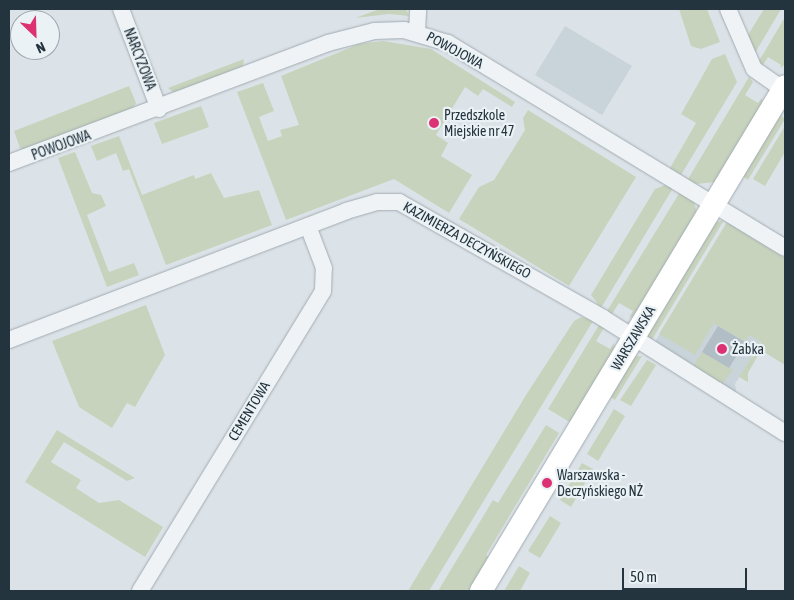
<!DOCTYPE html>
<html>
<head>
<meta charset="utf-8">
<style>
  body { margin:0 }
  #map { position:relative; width:794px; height:600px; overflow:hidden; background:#dce3e8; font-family:"Asap Condensed",sans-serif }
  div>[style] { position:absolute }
  .built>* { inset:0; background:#c9d3da }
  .green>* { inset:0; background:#c7d3bc }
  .building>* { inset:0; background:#b2bec5 }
  .roads { filter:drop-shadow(0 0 1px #a1abb2) drop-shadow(0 0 1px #a1abb2) }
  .street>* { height:16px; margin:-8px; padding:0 8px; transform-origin:8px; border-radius:8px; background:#eff3f6 }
  .secondary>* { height:22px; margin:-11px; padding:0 11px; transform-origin:11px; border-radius:11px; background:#fff }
  .dots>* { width:14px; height:14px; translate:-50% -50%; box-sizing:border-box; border:2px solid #ebf2f5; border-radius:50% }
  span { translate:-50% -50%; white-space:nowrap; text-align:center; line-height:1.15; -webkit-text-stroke:4.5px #ebf2f5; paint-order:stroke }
  .street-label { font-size:14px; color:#24343f }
  .poi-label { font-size:14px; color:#24343f }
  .left { translate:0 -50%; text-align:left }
  .frame { position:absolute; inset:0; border:10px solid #24343f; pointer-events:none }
  .north { position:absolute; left:10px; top:10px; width:50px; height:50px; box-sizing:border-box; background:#ebf2f5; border:1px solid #9ba6ac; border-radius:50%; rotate:156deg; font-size:14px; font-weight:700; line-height:20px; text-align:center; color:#24343f }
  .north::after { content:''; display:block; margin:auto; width:18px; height:22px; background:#dc3273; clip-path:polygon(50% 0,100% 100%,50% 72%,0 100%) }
  .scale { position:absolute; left:622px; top:568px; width:125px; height:22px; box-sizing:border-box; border:2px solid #24343f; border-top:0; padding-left:6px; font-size:15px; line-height:18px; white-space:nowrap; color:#24343f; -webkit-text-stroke:4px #ebf2f5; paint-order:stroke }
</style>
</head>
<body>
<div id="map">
  <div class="built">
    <i style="clip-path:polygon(565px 26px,632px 66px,602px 115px,535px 75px)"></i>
    <i style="clip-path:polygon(684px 294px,761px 342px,735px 384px,737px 396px,653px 345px)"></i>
  </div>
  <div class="green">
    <i style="clip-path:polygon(380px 9px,406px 9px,409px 16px,389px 14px,355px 18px)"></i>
    <i style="clip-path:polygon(679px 9px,707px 9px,720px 42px,701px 49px,691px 46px)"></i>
    <i style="clip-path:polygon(764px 9px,781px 9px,755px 53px,748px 35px)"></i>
    <i style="clip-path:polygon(785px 17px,785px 65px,780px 68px,781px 65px,768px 57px,763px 65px,759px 61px)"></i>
    <i style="clip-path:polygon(383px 41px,431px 49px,515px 102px,512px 107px,483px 89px,478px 96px,465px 87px,436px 135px,448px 143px,441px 156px,472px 175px,449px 213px,394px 179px,286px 220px,237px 92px,263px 83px,274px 111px,259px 117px,268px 141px,282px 136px,280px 130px,299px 125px,281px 76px,359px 44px)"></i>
    <i style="clip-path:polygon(725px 54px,737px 82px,681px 175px,670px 168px,696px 123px,681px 114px,712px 59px)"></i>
    <i style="clip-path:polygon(244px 59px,243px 66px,174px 93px,168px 88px)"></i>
    <i style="clip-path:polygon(749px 77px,753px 82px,745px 95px,758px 103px,762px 98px,762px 105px,715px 182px,696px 184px,688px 179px)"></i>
    <i style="clip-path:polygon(129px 86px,136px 103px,133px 109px,25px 151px,20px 148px,14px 131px)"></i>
    <i style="clip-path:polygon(201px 106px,209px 127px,162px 144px,154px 123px)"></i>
    <i style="clip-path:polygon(528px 110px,636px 177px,569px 286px,459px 219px,479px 187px,494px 180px,525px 130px,523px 118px)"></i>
    <i style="clip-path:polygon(779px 114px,785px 119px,748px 180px,742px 176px)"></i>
    <i style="clip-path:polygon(785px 126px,785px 152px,765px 186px,753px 179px)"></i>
    <i style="clip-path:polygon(119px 136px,142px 195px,194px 175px,195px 179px,211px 173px,224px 198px,259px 190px,272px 225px,166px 265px,129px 169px,123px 171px,116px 153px,97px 161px,91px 146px)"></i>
    <i style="clip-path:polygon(75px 152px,92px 193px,101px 195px,106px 206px,87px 215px,109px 272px,134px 263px,139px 275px,107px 287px,58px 158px)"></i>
    <i style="clip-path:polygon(665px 185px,673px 188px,601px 308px,591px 295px,655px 189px)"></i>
    <i style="clip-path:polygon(680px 192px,694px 202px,697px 213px,635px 315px,629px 318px,633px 311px,619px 303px,612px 314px,607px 311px)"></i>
    <i style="clip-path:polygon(724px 220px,650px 343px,647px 334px,714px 223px)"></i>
    <i style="clip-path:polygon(727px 222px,785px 258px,785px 365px,761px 350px,748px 373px,748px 382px,739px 377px,761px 342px,749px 335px,745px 342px,714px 323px,695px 355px,659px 334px)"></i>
    <i style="clip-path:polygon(146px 305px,165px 355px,135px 407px,127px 403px,112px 428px,79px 407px,52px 341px)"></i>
    <i style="clip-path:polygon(581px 317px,593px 321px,429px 591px,408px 591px,526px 395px,574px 321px)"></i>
    <i style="clip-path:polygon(599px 325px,604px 328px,596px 341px,610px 349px,614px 343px,614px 352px,573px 424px,548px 409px)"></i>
    <i style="clip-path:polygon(702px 352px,733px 370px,723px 383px,719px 384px,692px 368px)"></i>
    <i style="clip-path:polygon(636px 356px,642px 356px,615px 400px,609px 396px)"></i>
    <i style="clip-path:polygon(647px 360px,656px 365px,631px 406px,620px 400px)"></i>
    <i style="clip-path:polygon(614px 409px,625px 416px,598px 461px,587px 454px)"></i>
    <i style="clip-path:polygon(546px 425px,559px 433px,486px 555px,491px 559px,470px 591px,438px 591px,493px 500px,498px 503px)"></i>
    <i style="clip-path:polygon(57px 430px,135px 478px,127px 481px,64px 442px,51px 462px,81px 480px,76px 488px,99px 503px,119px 500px,163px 527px,145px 557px,25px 482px)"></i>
    <i style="clip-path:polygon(582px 463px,593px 469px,571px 507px,560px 500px)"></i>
    <i style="clip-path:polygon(550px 516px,561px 523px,540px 558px,528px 551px)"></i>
    <i style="clip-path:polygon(519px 566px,530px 573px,520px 591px,504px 591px)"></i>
  </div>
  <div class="building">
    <i style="clip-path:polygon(718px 326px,745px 342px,729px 368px,702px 352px)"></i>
  </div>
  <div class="roads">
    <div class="street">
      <i style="left:121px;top:9px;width:107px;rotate:69.2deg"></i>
      <i style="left:728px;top:9px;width:65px;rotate:66.6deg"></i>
      <i style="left:754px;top:69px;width:35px;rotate:35deg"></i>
      <i style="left:417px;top:31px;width:22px;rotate:-87deg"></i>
      <i style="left:9px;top:163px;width:341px;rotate:-20.6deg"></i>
      <i style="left:328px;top:43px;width:48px;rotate:-14.6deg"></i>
      <i style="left:374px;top:31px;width:30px;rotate:-2deg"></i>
      <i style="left:404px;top:30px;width:46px;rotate:16.5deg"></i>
      <i style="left:448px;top:43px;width:394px;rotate:31.3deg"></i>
      <i style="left:9px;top:340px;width:361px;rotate:-20.9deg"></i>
      <i style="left:346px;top:211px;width:32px;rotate:-16deg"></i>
      <i style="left:377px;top:202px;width:22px"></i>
      <i style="left:399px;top:202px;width:235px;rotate:29.6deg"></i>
      <i style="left:603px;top:318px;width:215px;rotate:32.3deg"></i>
      <i style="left:140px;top:591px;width:351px;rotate:-58.6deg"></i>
      <i style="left:323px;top:291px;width:23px;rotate:-88deg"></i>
      <i style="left:324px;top:268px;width:45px;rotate:-110.9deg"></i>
    </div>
    <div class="secondary">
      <i style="left:481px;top:591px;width:589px;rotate:-58.95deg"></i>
    </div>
  </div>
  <div class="dots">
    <i style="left:434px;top:123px;background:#dc3273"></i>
    <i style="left:722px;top:349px;background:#dc3273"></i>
    <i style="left:547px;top:483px;background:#dc3273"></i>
  </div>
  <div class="street-label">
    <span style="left:455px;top:50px;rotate:28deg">POWOJOWA</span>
    <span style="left:140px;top:59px;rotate:69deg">NARCYZOWA</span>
    <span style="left:61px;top:145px;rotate:-20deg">POWOJOWA</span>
    <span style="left:467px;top:240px;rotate:29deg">KAZIMIERZA DECZYŃSKIEGO</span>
    <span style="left:633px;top:338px;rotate:-59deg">WARSZAWSKA</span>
    <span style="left:249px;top:411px;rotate:-59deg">CEMENTOWA</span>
  </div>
  <div class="poi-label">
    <span class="left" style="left:444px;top:123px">Przedszkole<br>Miejskie nr 47</span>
    <span class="left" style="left:732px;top:349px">Żabka</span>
    <span class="left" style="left:557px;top:483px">Warszawska -<br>Deczyńskiego NŻ</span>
  </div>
  <div class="frame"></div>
  <div class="north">N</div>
  <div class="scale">50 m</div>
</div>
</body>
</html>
